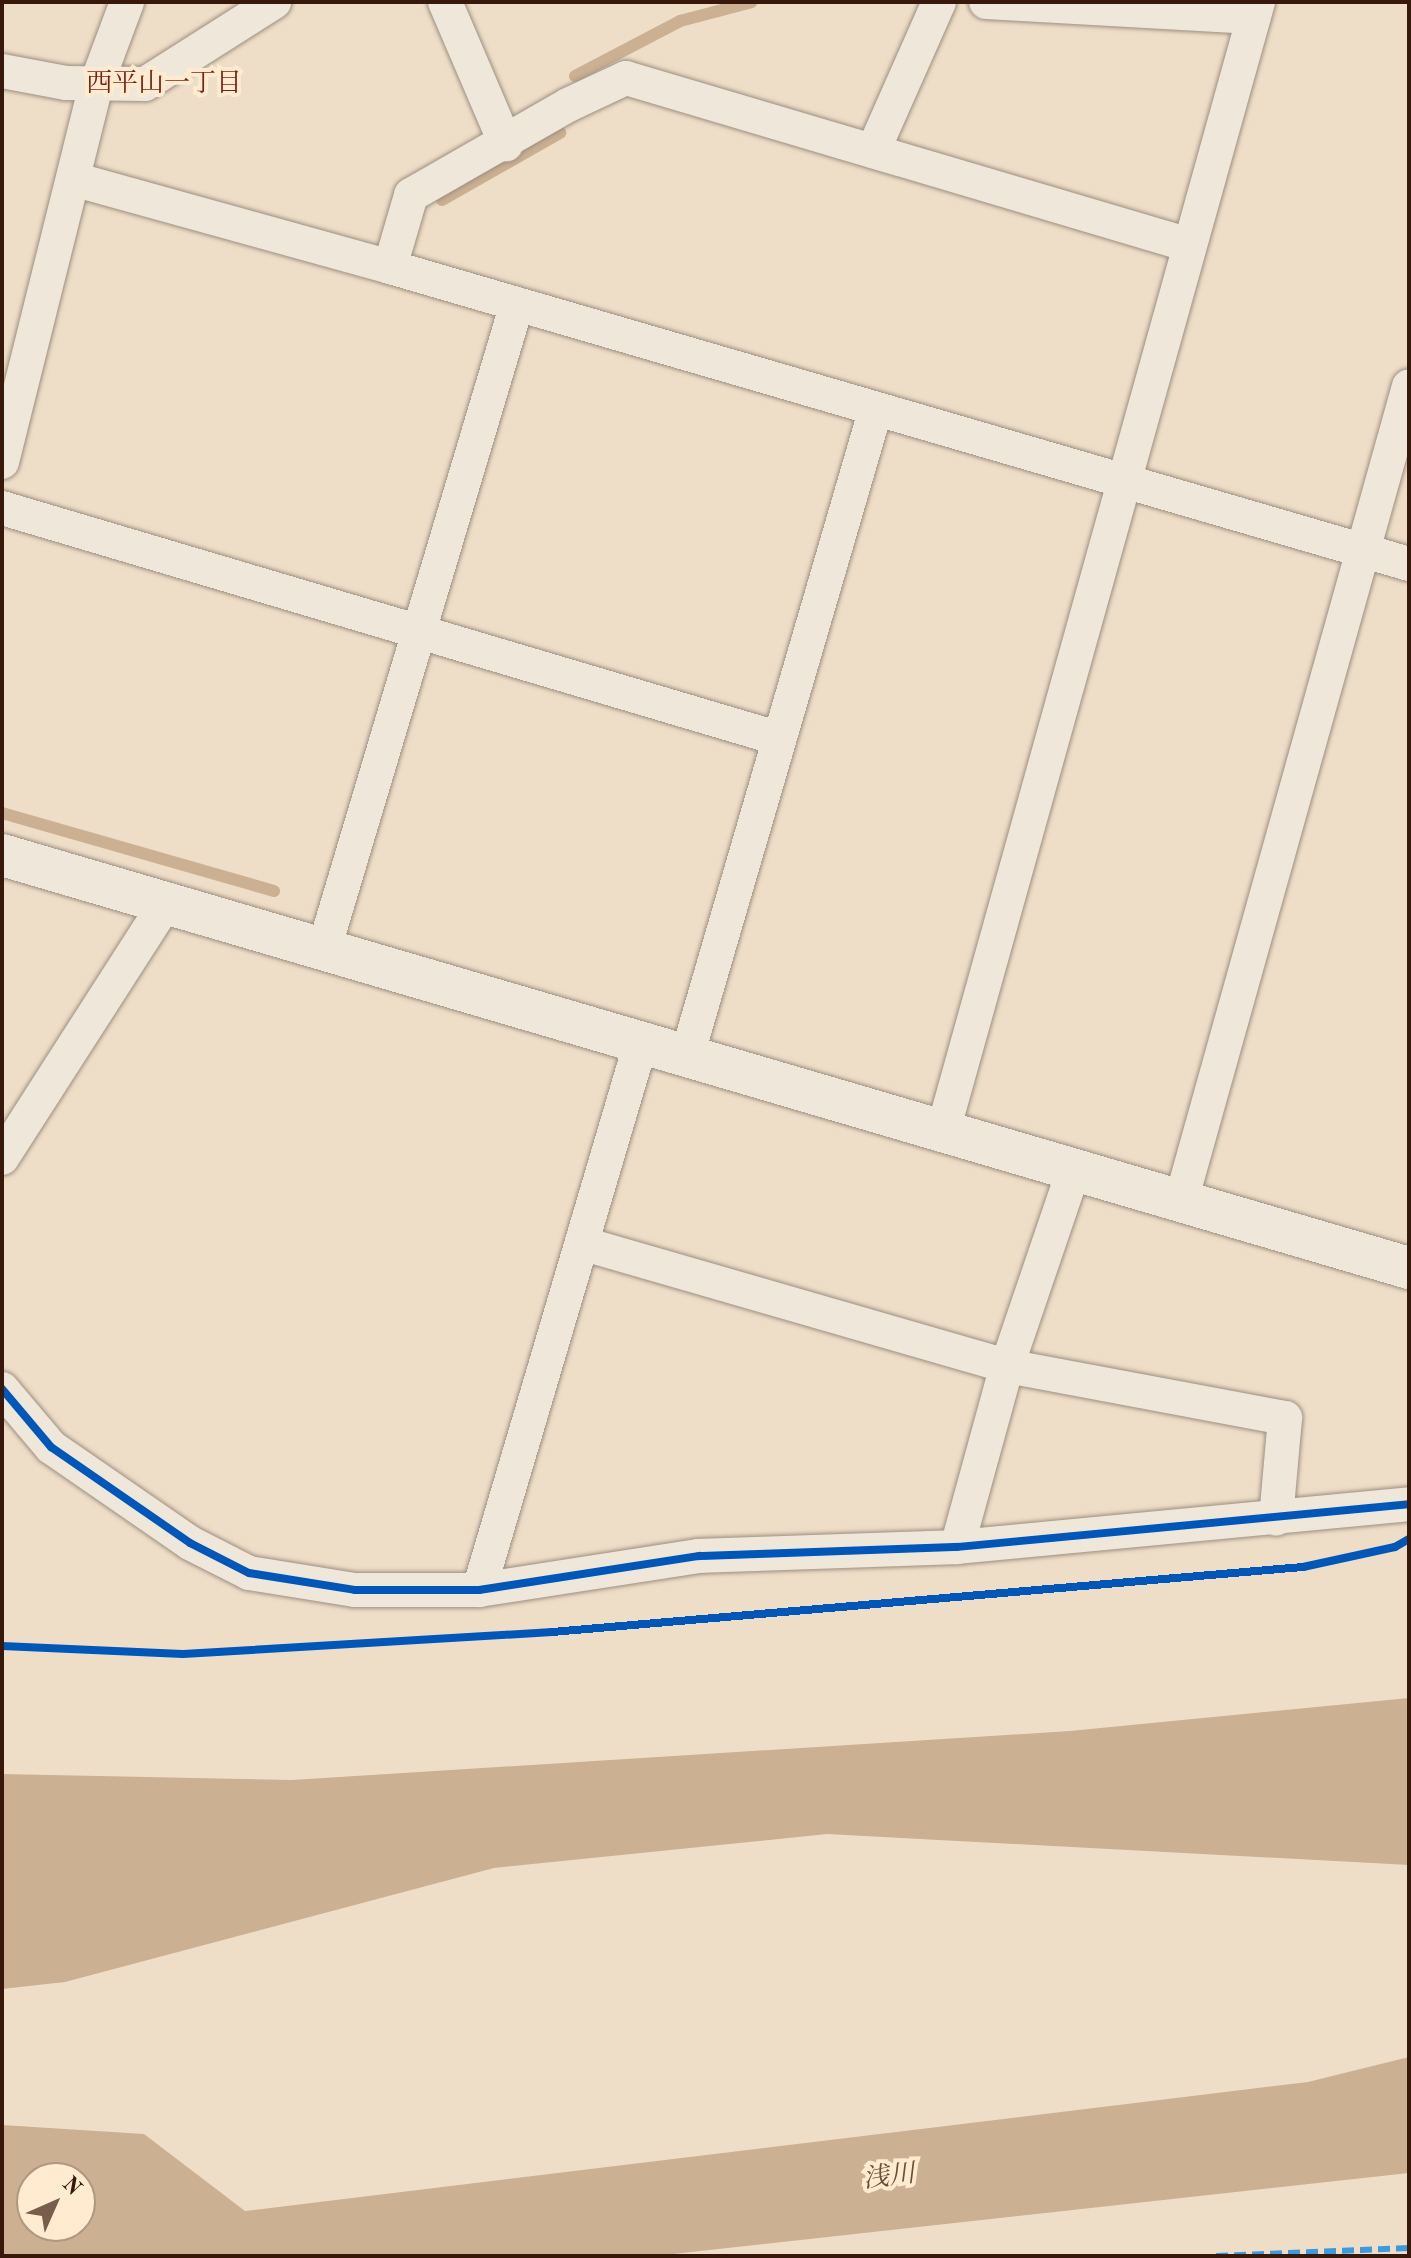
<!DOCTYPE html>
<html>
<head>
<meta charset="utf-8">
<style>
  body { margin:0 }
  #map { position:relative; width:1411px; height:2258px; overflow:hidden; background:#efdec7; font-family:"Old Standard TT","Noto Serif JP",serif }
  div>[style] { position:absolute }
  .water>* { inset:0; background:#cbb092 }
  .stream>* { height:12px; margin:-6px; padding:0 6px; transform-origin:6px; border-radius:6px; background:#cbb092 }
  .roads { filter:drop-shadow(0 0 2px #9c8f80) drop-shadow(0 0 2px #9c8f80) }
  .minor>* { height:34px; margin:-17px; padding:0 17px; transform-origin:17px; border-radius:17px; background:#f0e7db }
  .tertiary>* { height:42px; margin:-21px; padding:0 21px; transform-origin:21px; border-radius:21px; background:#f0e7db }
  .quiet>* { height:6px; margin-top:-3px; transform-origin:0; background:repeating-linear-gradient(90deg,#3e9ade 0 12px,transparent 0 18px) }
  .cycleway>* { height:8px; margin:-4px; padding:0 4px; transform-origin:4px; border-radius:4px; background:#0057b8 }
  span { translate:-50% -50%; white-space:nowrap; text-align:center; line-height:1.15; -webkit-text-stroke:8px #ffebd0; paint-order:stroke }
  .neighbourhood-label { font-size:26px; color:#7a1f14 }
  .water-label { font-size:26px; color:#6c4d38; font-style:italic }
  .frame { position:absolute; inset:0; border:4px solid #38180a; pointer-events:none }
  .north { position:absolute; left:16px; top:2162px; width:80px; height:80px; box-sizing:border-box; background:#ffebd0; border:2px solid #af9781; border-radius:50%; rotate:45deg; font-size:22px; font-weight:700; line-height:32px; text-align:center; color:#38180a }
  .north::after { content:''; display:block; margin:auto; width:28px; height:36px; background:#785d4c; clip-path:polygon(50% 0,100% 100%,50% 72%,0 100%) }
</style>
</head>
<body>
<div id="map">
  <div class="water">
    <i style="clip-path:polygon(1409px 1698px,1409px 1865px,827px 1834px,494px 1868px,65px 1982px,2px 1989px,2px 1774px,292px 1780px,1070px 1731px)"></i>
    <i style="clip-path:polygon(evenodd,1409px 2057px,1409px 2173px,655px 2256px,2px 2256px,2px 2125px,144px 2134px,245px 2211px,1308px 2082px,1409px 2057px,32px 2178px,80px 2178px,80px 2226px,32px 2226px,32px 2178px)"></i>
  </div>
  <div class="stream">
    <i style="left:575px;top:76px;width:119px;rotate:-27.6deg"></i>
    <i style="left:680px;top:21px;width:74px;rotate:-14.8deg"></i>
    <i style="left:442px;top:200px;width:136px;rotate:-29.6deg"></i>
    <i style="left:2px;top:813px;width:283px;rotate:16deg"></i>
  </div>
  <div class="roads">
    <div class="minor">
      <i style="left:445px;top:2px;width:155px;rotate:66.8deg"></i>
      <i style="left:986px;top:2px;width:268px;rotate:3.2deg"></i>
      <i style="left:2px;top:71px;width:65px;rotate:10.6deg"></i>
      <i style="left:66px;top:83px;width:79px;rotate:0.7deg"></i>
      <i style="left:145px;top:84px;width:153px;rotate:-32.4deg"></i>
      <i style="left:873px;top:151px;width:163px;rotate:-66.1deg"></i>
      <i style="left:73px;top:179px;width:329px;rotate:15.5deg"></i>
      <i style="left:390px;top:267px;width:75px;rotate:-73.7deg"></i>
      <i style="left:411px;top:195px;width:181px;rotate:-29.8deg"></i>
      <i style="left:568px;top:105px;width:64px;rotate:-25deg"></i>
      <i style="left:626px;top:78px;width:587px;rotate:16.52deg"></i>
      <i style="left:390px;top:267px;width:1061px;rotate:16.25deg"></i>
      <i style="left:2px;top:462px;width:389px;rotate:-76deg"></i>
      <i style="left:96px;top:85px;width:89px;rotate:-69.5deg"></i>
      <i style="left:2px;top:508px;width:808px;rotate:16.53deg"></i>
      <i style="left:324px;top:949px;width:670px;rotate:-73.35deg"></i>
      <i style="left:687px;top:1056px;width:671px;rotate:-73.73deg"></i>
      <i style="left:943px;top:1131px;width:1172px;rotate:-74.41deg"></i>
      <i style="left:2px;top:1158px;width:303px;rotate:-57.3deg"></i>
      <i style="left:1181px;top:1201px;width:846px;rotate:-74.37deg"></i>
      <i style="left:584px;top:1244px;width:440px;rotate:16.1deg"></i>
      <i style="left:1007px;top:1366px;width:283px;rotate:10.6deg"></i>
      <i style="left:1285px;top:1418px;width:101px;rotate:95.1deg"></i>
      <i style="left:2px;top:1389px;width:76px;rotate:49.8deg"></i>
      <i style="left:51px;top:1447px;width:169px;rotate:34.6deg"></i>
      <i style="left:190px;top:1543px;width:66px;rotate:27deg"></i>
      <i style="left:249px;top:1573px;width:107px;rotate:9.1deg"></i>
      <i style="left:355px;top:1590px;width:124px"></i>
      <i style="left:479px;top:1590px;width:223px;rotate:-8.8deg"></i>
      <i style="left:699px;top:1556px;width:258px;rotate:-2deg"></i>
      <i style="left:957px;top:1547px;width:454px;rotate:-5.4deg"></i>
      <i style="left:957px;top:1547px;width:188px;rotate:-74.6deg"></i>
      <i style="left:1007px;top:1366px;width:208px;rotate:-71.2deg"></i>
      <i style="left:479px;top:1590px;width:571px;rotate:-73.53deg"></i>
    </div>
    <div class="tertiary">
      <i style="left:2px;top:855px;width:1466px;rotate:16.36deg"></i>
    </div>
  </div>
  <div class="quiet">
    <i style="left:1216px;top:2256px;width:193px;rotate:-2.4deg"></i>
  </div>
  <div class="cycleway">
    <i style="left:2px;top:1389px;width:76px;rotate:49.8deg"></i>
    <i style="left:51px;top:1447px;width:169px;rotate:34.6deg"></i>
    <i style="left:190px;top:1543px;width:66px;rotate:27deg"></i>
    <i style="left:249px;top:1573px;width:107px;rotate:9.1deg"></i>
    <i style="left:355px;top:1590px;width:124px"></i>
    <i style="left:479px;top:1590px;width:223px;rotate:-8.8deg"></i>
    <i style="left:699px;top:1556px;width:258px;rotate:-2deg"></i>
    <i style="left:957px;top:1547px;width:454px;rotate:-5.4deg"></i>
    <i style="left:2px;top:1646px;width:181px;rotate:2.5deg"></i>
    <i style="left:183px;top:1654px;width:370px;rotate:-3.4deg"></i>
    <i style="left:552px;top:1632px;width:754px;rotate:-4.95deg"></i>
    <i style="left:1303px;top:1567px;width:94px;rotate:-12.3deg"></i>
    <i style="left:1395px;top:1547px;width:16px;rotate:-30deg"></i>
  </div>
  <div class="neighbourhood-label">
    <span style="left:164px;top:85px">西平山一丁目</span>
  </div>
  <div class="water-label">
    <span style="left:889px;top:2178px;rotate:-7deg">浅川</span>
  </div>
  <div class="frame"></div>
  <div class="north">N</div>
</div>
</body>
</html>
